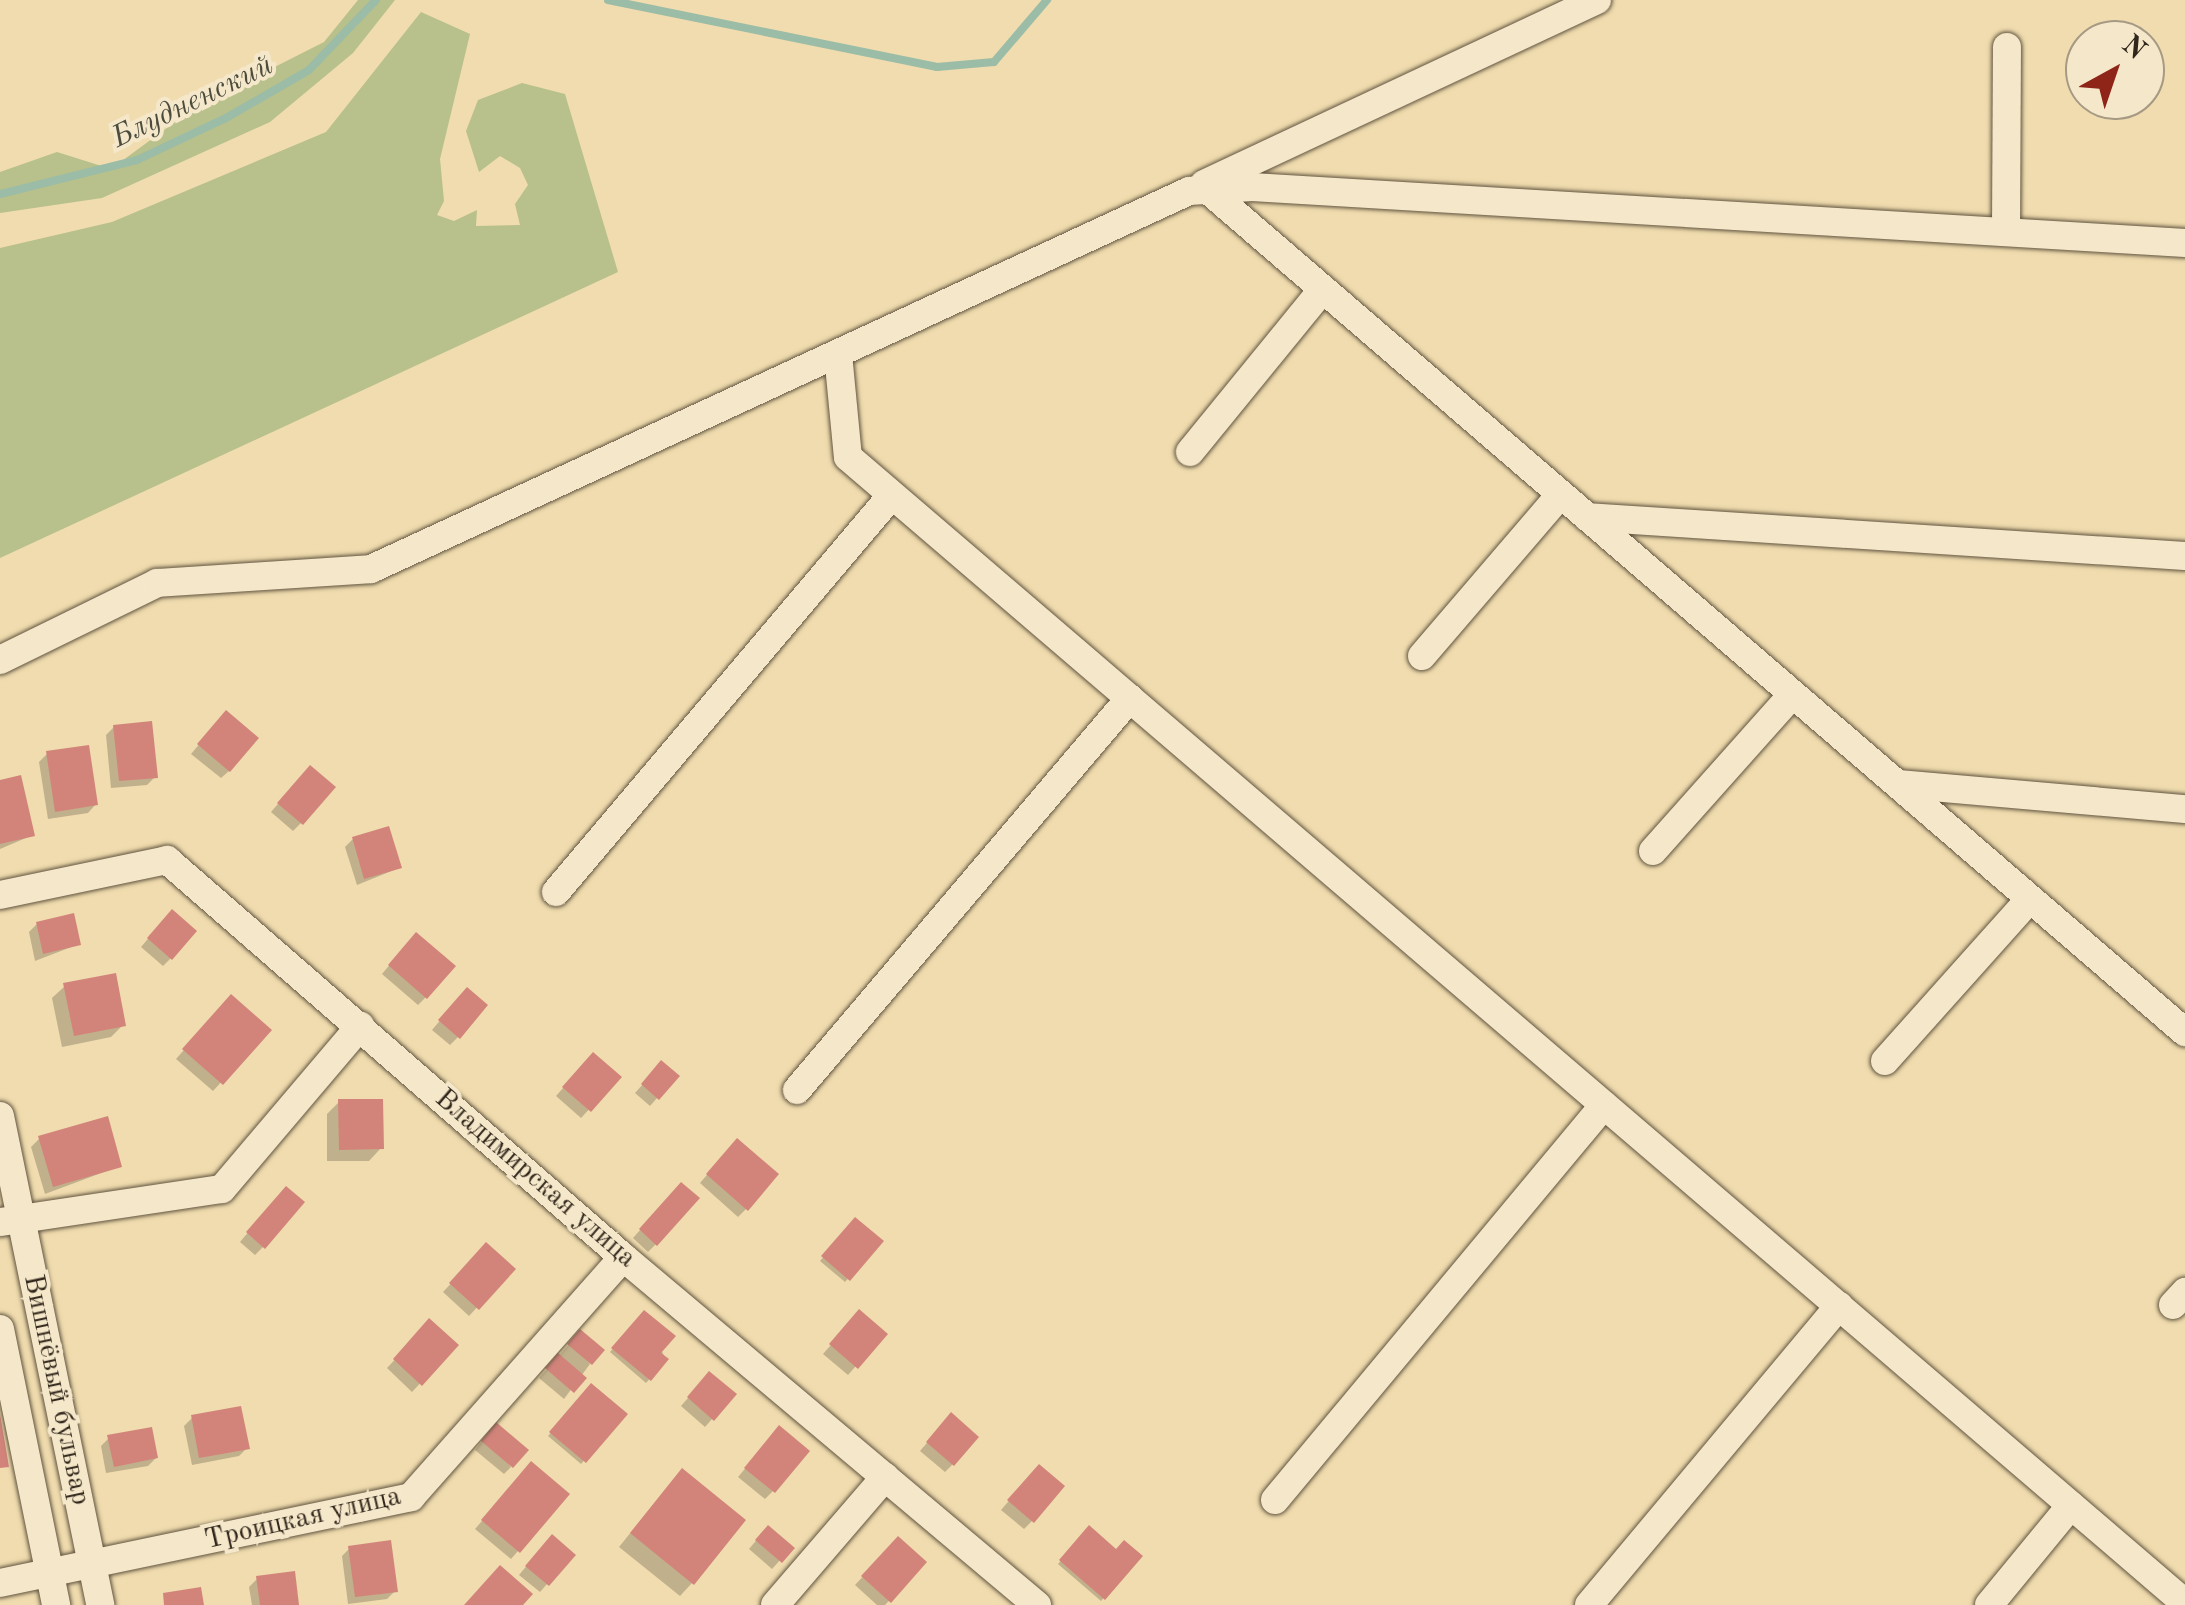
<!DOCTYPE html>
<html>
<head>
<meta charset="utf-8">
<style>
  body { margin:0 }
  #map { position:relative; width:2185px; height:1605px; overflow:hidden; background:#f0dcae; font-family:"Old Standard TT",serif }
  div>[style] { position:absolute }
  .green>* { inset:0; background:#b8c08b }
  .shadow>* { inset:0; background:#0003 }
  .stream>* { height:8px; margin:-4px; padding:0 4px; transform-origin:4px; border-radius:4px; background:#9bbca6 }
  .building>* { inset:0; background:#d2847b }
  .roads { filter:drop-shadow(0 0 2px #615440) drop-shadow(0 0 2px #615440) }
  .street>* { height:28px; margin:-14px; padding:0 14px; transform-origin:14px; border-radius:14px; background:#f5e8ca }
  span { translate:-50% -50%; white-space:nowrap; text-align:center; line-height:1.15; -webkit-text-stroke:8px #f5e8ca; paint-order:stroke }
  .street-label { font-size:28px; color:#31261b }
  .water-label { font-size:30px; color:#4c4c3e; font-style:italic }
  .north { position:absolute; left:2065px; top:20px; width:100px; height:100px; box-sizing:border-box; background:#f5e8ca; border:2px solid #a79a84; border-radius:50%; rotate:40deg; font-size:28px; font-weight:700; line-height:40px; text-align:center; color:#31261b }
  .north::after { content:''; display:block; margin:auto; width:35px; height:45px; background:#8f2418; clip-path:polygon(50% 0,100% 100%,50% 72%,0 100%) }
</style>
</head>
<body>
<div id="map">
  <div class="green">
    <i style="clip-path:polygon(358px 0,395px 0,353px 53px,270px 122px,102px 198px,0 213px,0 172px,57px 152px,111px 169px,194px 108px,324px 42px)"></i>
    <i style="clip-path:polygon(421px 12px,470px 34px,440px 159px,444px 201px,437px 215px,454px 221px,477px 210px,476px 226px,520px 225px,515px 204px,528px 185px,520px 168px,500px 156px,479px 172px,466px 131px,478px 100px,522px 83px,565px 94px,618px 272px,0 558px,0 248px,112px 222px,326px 132px)"></i>
  </div>
  <div class="shadow">
    <i style="clip-path:polygon(218px 722px,229px 771px,221px 778px,191px 754px)"></i>
    <i style="clip-path:polygon(114px 727px,155px 777px,147px 785px,111px 788px,106px 735px)"></i>
    <i style="clip-path:polygon(47px 754px,96px 804px,88px 813px,48px 819px,39px 762px)"></i>
    <i style="clip-path:polygon(302px 776px,301px 823px,293px 831px,271px 812px)"></i>
    <i style="clip-path:polygon(0 782px,33px 835px,0 849px)"></i>
    <i style="clip-path:polygon(353px 839px,399px 868px,357px 885px,345px 847px)"></i>
    <i style="clip-path:polygon(164px 920px,171px 958px,163px 966px,141px 947px)"></i>
    <i style="clip-path:polygon(37px 924px,79px 944px,35px 961px,29px 932px)"></i>
    <i style="clip-path:polygon(408px 943px,426px 997px,418px 1005px,382px 974px)"></i>
    <i style="clip-path:polygon(65px 986px,123px 1025px,111px 1037px,62px 1047px,52px 998px)"></i>
    <i style="clip-path:polygon(459px 998px,458px 1037px,450px 1045px,432px 1030px)"></i>
    <i style="clip-path:polygon(223px 1006px,268px 1031px,213px 1091px,176px 1059px)"></i>
    <i style="clip-path:polygon(585px 1063px,618px 1078px,581px 1118px,556px 1096px)"></i>
    <i style="clip-path:polygon(662px 1063px,657px 1098px,650px 1106px,635px 1093px)"></i>
    <i style="clip-path:polygon(339px 1102px,381px 1148px,369px 1161px,327px 1161px,327px 1114px)"></i>
    <i style="clip-path:polygon(39px 1139px,120px 1166px,45px 1194px,31px 1147px)"></i>
    <i style="clip-path:polygon(729px 1149px,746px 1209px,738px 1217px,700px 1183px)"></i>
    <i style="clip-path:polygon(673px 1193px,656px 1244px,648px 1252px,633px 1238px)"></i>
    <i style="clip-path:polygon(278px 1197px,263px 1247px,255px 1255px,240px 1242px)"></i>
    <i style="clip-path:polygon(855px 1220px,880px 1242px,845px 1282px,820px 1261px)"></i>
    <i style="clip-path:polygon(486px 1246px,512px 1269px,469px 1316px,443px 1292px)"></i>
    <i style="clip-path:polygon(644px 1313px,666px 1360px,646px 1383px,610px 1352px)"></i>
    <i style="clip-path:polygon(852px 1321px,884px 1334px,848px 1375px,823px 1354px)"></i>
    <i style="clip-path:polygon(430px 1322px,455px 1346px,412px 1392px,387px 1368px)"></i>
    <i style="clip-path:polygon(573px 1340px,590px 1364px,564px 1399px,539px 1378px)"></i>
    <i style="clip-path:polygon(702px 1382px,712px 1419px,705px 1427px,681px 1406px)"></i>
    <i style="clip-path:polygon(591px 1386px,624px 1414px,581px 1464px,548px 1436px)"></i>
    <i style="clip-path:polygon(192px 1418px,247px 1448px,239px 1456px,192px 1465px,184px 1426px)"></i>
    <i style="clip-path:polygon(944px 1423px,953px 1464px,945px 1472px,920px 1451px)"></i>
    <i style="clip-path:polygon(488px 1434px,511px 1467px,504px 1474px,475px 1450px)"></i>
    <i style="clip-path:polygon(772px 1437px,773px 1491px,765px 1499px,738px 1477px)"></i>
    <i style="clip-path:polygon(109px 1438px,156px 1458px,148px 1466px,106px 1473px,101px 1446px)"></i>
    <i style="clip-path:polygon(524px 1472px,518px 1551px,511px 1559px,475px 1529px)"></i>
    <i style="clip-path:polygon(1031px 1475px,1032px 1521px,1024px 1529px,1001px 1510px)"></i>
    <i style="clip-path:polygon(670px 1484px,692px 1583px,680px 1596px,619px 1547px)"></i>
    <i style="clip-path:polygon(1089px 1529px,1116px 1552px,1139px 1557px,1101px 1601px,1058px 1564px)"></i>
    <i style="clip-path:polygon(760px 1536px,791px 1548px,772px 1569px,749px 1549px)"></i>
    <i style="clip-path:polygon(898px 1539px,924px 1563px,885px 1605px,877px 1605px,855px 1585px)"></i>
    <i style="clip-path:polygon(544px 1545px,547px 1584px,540px 1592px,519px 1575px)"></i>
    <i style="clip-path:polygon(350px 1548px,395px 1591px,387px 1599px,348px 1604px,342px 1556px)"></i>
    <i style="clip-path:polygon(257px 1579px,297px 1605px,252px 1605px,249px 1587px)"></i>
  </div>
  <div class="stream">
    <i style="left:608px;top:0;width:336px;rotate:11.5deg"></i>
    <i style="left:937px;top:67px;width:57px;rotate:-5deg"></i>
    <i style="left:994px;top:62px;width:82px;rotate:-49.5deg"></i>
    <i style="left:0;top:194px;width:141px;rotate:-13.9deg"></i>
    <i style="left:137px;top:160px;width:98px;rotate:-25.3deg"></i>
    <i style="left:226px;top:118px;width:96px;rotate:-30deg"></i>
    <i style="left:309px;top:70px;width:97px;rotate:-46.3deg"></i>
  </div>
  <div class="building">
    <i style="clip-path:polygon(226px 710px,259px 738px,230px 772px,197px 744px)"></i>
    <i style="clip-path:polygon(152px 721px,158px 778px,119px 781px,113px 725px)"></i>
    <i style="clip-path:polygon(89px 745px,98px 805px,55px 812px,46px 751px)"></i>
    <i style="clip-path:polygon(310px 765px,336px 787px,303px 825px,277px 803px)"></i>
    <i style="clip-path:polygon(21px 775px,35px 836px,0 844px,0 780px)"></i>
    <i style="clip-path:polygon(389px 826px,402px 868px,364px 879px,352px 837px)"></i>
    <i style="clip-path:polygon(172px 909px,197px 931px,172px 960px,147px 938px)"></i>
    <i style="clip-path:polygon(74px 913px,81px 945px,43px 954px,36px 922px)"></i>
    <i style="clip-path:polygon(416px 932px,456px 966px,427px 999px,388px 965px)"></i>
    <i style="clip-path:polygon(116px 973px,126px 1026px,74px 1036px,63px 983px)"></i>
    <i style="clip-path:polygon(467px 987px,488px 1005px,460px 1039px,438px 1020px)"></i>
    <i style="clip-path:polygon(231px 994px,272px 1030px,223px 1085px,182px 1049px)"></i>
    <i style="clip-path:polygon(593px 1052px,622px 1077px,591px 1112px,562px 1087px)"></i>
    <i style="clip-path:polygon(661px 1060px,680px 1076px,659px 1100px,641px 1084px)"></i>
    <i style="clip-path:polygon(338px 1099px,383px 1099px,384px 1149px,339px 1150px)"></i>
    <i style="clip-path:polygon(108px 1116px,122px 1167px,53px 1187px,38px 1136px)"></i>
    <i style="clip-path:polygon(737px 1138px,779px 1174px,748px 1211px,706px 1174px)"></i>
    <i style="clip-path:polygon(681px 1182px,700px 1198px,657px 1246px,639px 1229px)"></i>
    <i style="clip-path:polygon(286px 1186px,305px 1202px,265px 1249px,246px 1232px)"></i>
    <i style="clip-path:polygon(855px 1217px,884px 1241px,850px 1281px,821px 1256px)"></i>
    <i style="clip-path:polygon(486px 1242px,516px 1269px,479px 1310px,449px 1283px)"></i>
    <i style="clip-path:polygon(859px 1309px,888px 1334px,858px 1369px,829px 1344px)"></i>
    <i style="clip-path:polygon(644px 1310px,676px 1336px,661px 1353px,669px 1359px,651px 1381px,611px 1348px)"></i>
    <i style="clip-path:polygon(429px 1318px,459px 1345px,422px 1386px,393px 1359px)"></i>
    <i style="clip-path:polygon(580px 1329px,605px 1350px,592px 1365px,567px 1344px)"></i>
    <i style="clip-path:polygon(558px 1353px,587px 1378px,574px 1393px,545px 1368px)"></i>
    <i style="clip-path:polygon(709px 1371px,737px 1394px,714px 1421px,687px 1397px)"></i>
    <i style="clip-path:polygon(591px 1383px,628px 1414px,586px 1463px,549px 1432px)"></i>
    <i style="clip-path:polygon(241px 1406px,250px 1449px,199px 1458px,191px 1415px)"></i>
    <i style="clip-path:polygon(951px 1412px,979px 1437px,954px 1466px,926px 1442px)"></i>
    <i style="clip-path:polygon(0 1414px,9px 1467px,0 1468px)"></i>
    <i style="clip-path:polygon(496px 1422px,529px 1450px,513px 1468px,481px 1441px)"></i>
    <i style="clip-path:polygon(779px 1425px,810px 1451px,775px 1493px,744px 1468px)"></i>
    <i style="clip-path:polygon(152px 1427px,158px 1458px,114px 1467px,107px 1435px)"></i>
    <i style="clip-path:polygon(531px 1461px,570px 1494px,520px 1553px,481px 1520px)"></i>
    <i style="clip-path:polygon(1039px 1464px,1065px 1486px,1034px 1523px,1007px 1500px)"></i>
    <i style="clip-path:polygon(682px 1468px,746px 1520px,694px 1585px,630px 1533px)"></i>
    <i style="clip-path:polygon(768px 1525px,795px 1548px,782px 1563px,755px 1540px)"></i>
    <i style="clip-path:polygon(1089px 1525px,1116px 1549px,1124px 1540px,1143px 1556px,1105px 1600px,1059px 1560px)"></i>
    <i style="clip-path:polygon(552px 1534px,576px 1555px,549px 1586px,525px 1566px)"></i>
    <i style="clip-path:polygon(898px 1536px,927px 1562px,891px 1603px,861px 1576px)"></i>
    <i style="clip-path:polygon(391px 1540px,398px 1592px,355px 1597px,348px 1546px)"></i>
    <i style="clip-path:polygon(500px 1565px,533px 1594px,523px 1605px,464px 1605px)"></i>
    <i style="clip-path:polygon(295px 1571px,299px 1605px,260px 1605px,256px 1576px)"></i>
    <i style="clip-path:polygon(201px 1587px,204px 1605px,164px 1605px,163px 1593px)"></i>
  </div>
  <div class="roads">
    <div class="street">
      <i style="left:1204px;top:184px;width:434px;rotate:-25.1deg"></i>
      <i style="left:1208px;top:190px;width:1290px;rotate:40.76deg"></i>
      <i style="left:2006px;top:232px;width:185px;rotate:-89.7deg"></i>
      <i style="left:838px;top:354px;width:103px;rotate:84.5deg"></i>
      <i style="left:848px;top:457px;width:1761px;rotate:40.6deg"></i>
      <i style="left:1190px;top:452px;width:210px;rotate:-50.8deg"></i>
      <i style="left:1587px;top:517px;width:599px;rotate:3.73deg"></i>
      <i style="left:1422px;top:656px;width:213px;rotate:-49.4deg"></i>
      <i style="left:0;top:660px;width:175px;rotate:-26.1deg"></i>
      <i style="left:157px;top:583px;width:214px;rotate:-3.7deg"></i>
      <i style="left:371px;top:569px;width:901px;rotate:-24.8deg"></i>
      <i style="left:1189px;top:191px;width:63px;rotate:-3.6deg"></i>
      <i style="left:1252px;top:187px;width:935px;rotate:3.43deg"></i>
      <i style="left:1898px;top:784px;width:288px;rotate:5deg"></i>
      <i style="left:1653px;top:851px;width:210px;rotate:-48.3deg"></i>
      <i style="left:556px;top:892px;width:520px;rotate:-49.76deg"></i>
      <i style="left:0;top:895px;width:171px;rotate:-11.8deg"></i>
      <i style="left:167px;top:860px;width:605px;rotate:41.04deg"></i>
      <i style="left:623px;top:1257px;width:541px;rotate:40.05deg"></i>
      <i style="left:1885px;top:1061px;width:217px;rotate:-48.2deg"></i>
      <i style="left:797px;top:1090px;width:514px;rotate:-49.65deg"></i>
      <i style="left:0;top:1116px;width:499px;rotate:78.4deg"></i>
      <i style="left:0;top:1222px;width:224px;rotate:-8.5deg"></i>
      <i style="left:222px;top:1189px;width:214px;rotate:-49.7deg"></i>
      <i style="left:2173px;top:1305px;width:18px;rotate:-47deg"></i>
      <i style="left:0;top:1329px;width:282px;rotate:78.5deg"></i>
      <i style="left:1275px;top:1500px;width:514px;rotate:-50.21deg"></i>
      <i style="left:0;top:1583px;width:420px;rotate:-11.8deg"></i>
      <i style="left:411px;top:1497px;width:320px;rotate:-48.5deg"></i>
      <i style="left:775px;top:1605px;width:169px;rotate:-49.3deg"></i>
      <i style="left:1589px;top:1605px;width:390px;rotate:-50.1deg"></i>
      <i style="left:1989px;top:1605px;width:129px;rotate:-50.6deg"></i>
    </div>
  </div>
  <div class="street-label">
    <span style="left:535px;top:1179px;rotate:41deg">Владимирская улица</span>
    <span style="left:56px;top:1390px;rotate:78deg">Вишнёвый бульвар</span>
    <span style="left:303px;top:1519px;rotate:-13deg">Троицкая улица</span>
  </div>
  <div class="water-label">
    <span style="left:193px;top:102px;rotate:-26deg">Блудненский</span>
  </div>
  <div class="north">N</div>
</div>
</body>
</html>
